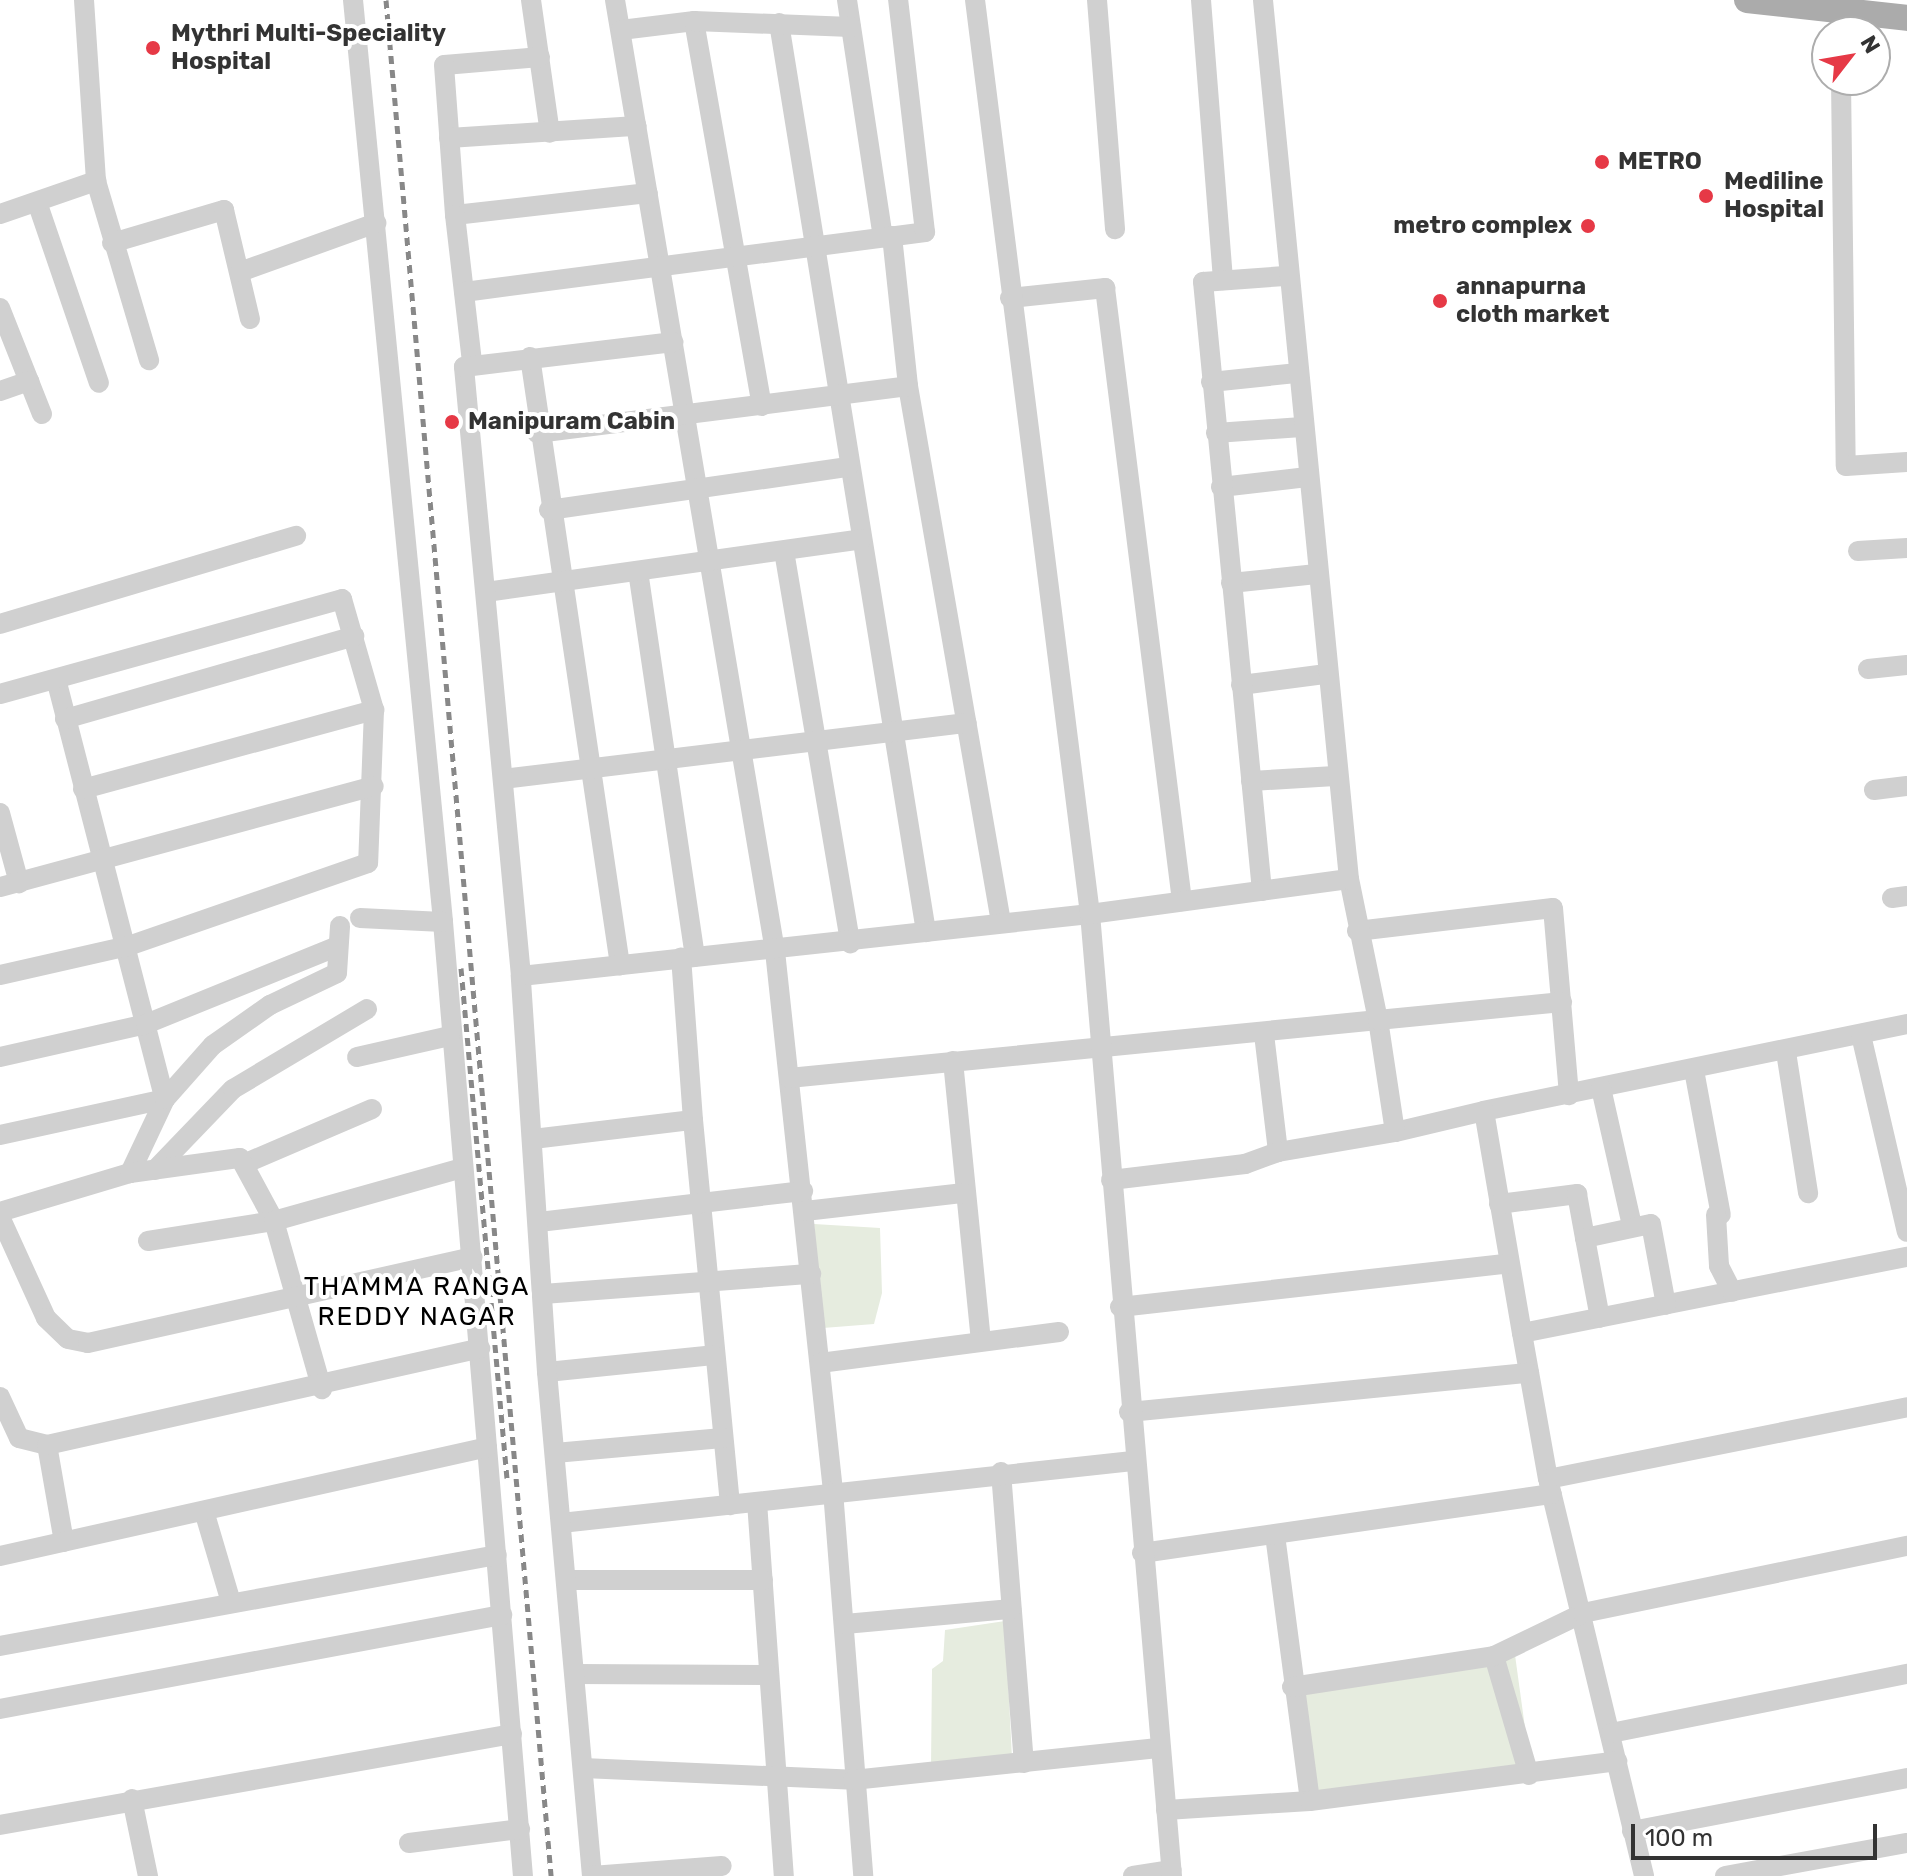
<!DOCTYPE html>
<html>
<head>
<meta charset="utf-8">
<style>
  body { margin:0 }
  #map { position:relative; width:1907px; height:1876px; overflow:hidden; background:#fff; font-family:Rubik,sans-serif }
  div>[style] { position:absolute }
  .green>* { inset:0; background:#e6ecdf }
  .minor>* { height:20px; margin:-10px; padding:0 10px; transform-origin:10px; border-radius:10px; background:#d0d0d0 }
  .major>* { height:26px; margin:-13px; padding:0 13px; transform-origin:13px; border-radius:13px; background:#ababab }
  .rail>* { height:5px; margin-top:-2.5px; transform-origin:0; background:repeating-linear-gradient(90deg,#888 0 8px,transparent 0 14px) }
  .dots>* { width:22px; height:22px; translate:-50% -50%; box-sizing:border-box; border:4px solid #fff; border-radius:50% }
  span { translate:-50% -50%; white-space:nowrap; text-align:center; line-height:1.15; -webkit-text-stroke:8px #fff; paint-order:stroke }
  .poi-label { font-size:24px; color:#333; font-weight:700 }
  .left { translate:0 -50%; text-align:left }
  .right { translate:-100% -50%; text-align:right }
  .neighbourhood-label { font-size:26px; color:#000; letter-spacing:2px }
  .north { position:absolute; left:1811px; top:16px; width:80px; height:80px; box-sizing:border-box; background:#fff; border:2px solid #adadad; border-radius:50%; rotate:59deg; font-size:22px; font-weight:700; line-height:32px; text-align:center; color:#333 }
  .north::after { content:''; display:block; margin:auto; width:28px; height:36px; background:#e63946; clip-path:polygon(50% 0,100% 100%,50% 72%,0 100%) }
  .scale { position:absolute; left:1631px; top:1824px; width:246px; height:36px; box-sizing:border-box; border:4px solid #333; border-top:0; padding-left:10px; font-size:24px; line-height:28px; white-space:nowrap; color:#333; -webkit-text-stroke:6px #fff; paint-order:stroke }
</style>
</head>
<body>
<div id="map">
  <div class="green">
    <i style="clip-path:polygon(814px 1224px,880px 1228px,882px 1293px,874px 1324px,823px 1328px)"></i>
    <i style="clip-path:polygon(1005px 1621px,1012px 1758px,931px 1767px,932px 1669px,943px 1661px,945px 1630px)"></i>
    <i style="clip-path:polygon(1515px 1655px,1530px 1764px,1314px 1795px,1304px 1688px)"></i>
  </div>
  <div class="minor">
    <i style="left:84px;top:0;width:181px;rotate:86.2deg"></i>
    <i style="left:96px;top:181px;width:187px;rotate:73.5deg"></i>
    <i style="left:353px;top:0;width:926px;rotate:84.42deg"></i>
    <i style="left:443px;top:922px;width:957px;rotate:85.21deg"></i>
    <i style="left:531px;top:0;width:134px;rotate:81.9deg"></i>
    <i style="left:615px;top:0;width:964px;rotate:80.45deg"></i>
    <i style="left:775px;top:951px;width:543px;rotate:83.87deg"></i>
    <i style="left:833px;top:1491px;width:386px;rotate:85.5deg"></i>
    <i style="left:847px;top:0;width:240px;rotate:81.4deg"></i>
    <i style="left:1097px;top:0;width:230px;rotate:85.5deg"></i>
    <i style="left:1201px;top:0;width:281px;rotate:85.5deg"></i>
    <i style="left:1840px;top:9px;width:23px;rotate:90deg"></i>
    <i style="left:694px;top:21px;width:391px;rotate:80deg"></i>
    <i style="left:779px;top:23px;width:921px;rotate:80.81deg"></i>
    <i style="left:621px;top:30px;width:74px;rotate:-7deg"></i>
    <i style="left:694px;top:21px;width:157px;rotate:2.2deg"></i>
    <i style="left:540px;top:57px;width:96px;rotate:175.2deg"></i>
    <i style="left:444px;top:65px;width:150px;rotate:85.8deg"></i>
    <i style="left:455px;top:215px;width:194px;rotate:-6.5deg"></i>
    <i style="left:1841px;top:80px;width:386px;rotate:89.3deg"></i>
    <i style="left:1846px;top:466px;width:61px;rotate:-3.8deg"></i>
    <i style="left:449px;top:138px;width:188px;rotate:-3.7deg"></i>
    <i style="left:37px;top:202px;width:191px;rotate:71.1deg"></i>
    <i style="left:0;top:214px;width:102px;rotate:-19deg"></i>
    <i style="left:455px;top:215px;width:149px;rotate:83.4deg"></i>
    <i style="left:892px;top:236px;width:151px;rotate:83.9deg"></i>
    <i style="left:908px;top:386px;width:544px;rotate:80.16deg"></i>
    <i style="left:112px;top:243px;width:117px;rotate:-16.4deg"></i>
    <i style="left:224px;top:210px;width:112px;rotate:76.6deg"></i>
    <i style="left:240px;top:272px;width:145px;rotate:-19.8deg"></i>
    <i style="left:464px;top:292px;width:465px;rotate:-7.4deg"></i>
    <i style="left:925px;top:232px;width:234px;rotate:-96.6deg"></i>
    <i style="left:1010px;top:298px;width:96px;rotate:-6deg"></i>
    <i style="left:1105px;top:288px;width:618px;rotate:82.84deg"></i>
    <i style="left:0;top:308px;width:114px;rotate:68.4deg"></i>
    <i style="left:530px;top:357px;width:615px;rotate:81.58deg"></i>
    <i style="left:1211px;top:382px;width:85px;rotate:-6deg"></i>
    <i style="left:0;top:391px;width:31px;rotate:-19deg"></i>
    <i style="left:537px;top:433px;width:374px;rotate:-7.2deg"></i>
    <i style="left:1216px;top:433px;width:86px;rotate:-4deg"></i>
    <i style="left:1221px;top:487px;width:87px;rotate:-6.6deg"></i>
    <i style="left:549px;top:510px;width:302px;rotate:-8.2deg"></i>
    <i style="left:784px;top:551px;width:398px;rotate:80.4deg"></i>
    <i style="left:1858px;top:551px;width:49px;rotate:-3.5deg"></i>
    <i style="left:638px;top:571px;width:390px;rotate:81.6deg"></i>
    <i style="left:1231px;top:583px;width:86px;rotate:-6deg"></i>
    <i style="left:486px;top:592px;width:379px;rotate:-8deg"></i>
    <i style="left:0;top:624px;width:309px;rotate:-16.6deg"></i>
    <i style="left:1868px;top:669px;width:39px;rotate:-6deg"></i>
    <i style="left:56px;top:679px;width:434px;rotate:75.5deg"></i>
    <i style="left:165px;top:1099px;width:82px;rotate:115.3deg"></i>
    <i style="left:1241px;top:685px;width:86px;rotate:-7.4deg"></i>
    <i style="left:0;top:694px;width:355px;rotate:-15.5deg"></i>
    <i style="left:342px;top:599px;width:116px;rotate:73.9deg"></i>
    <i style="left:374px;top:710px;width:153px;rotate:92.2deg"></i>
    <i style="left:368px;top:863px;width:254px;rotate:160.9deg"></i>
    <i style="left:128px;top:946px;width:131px;rotate:167.2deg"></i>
    <i style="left:65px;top:719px;width:301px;rotate:-16deg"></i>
    <i style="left:503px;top:779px;width:467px;rotate:-6.9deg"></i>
    <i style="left:1251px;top:781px;width:84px;rotate:-3.4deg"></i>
    <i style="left:83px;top:789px;width:302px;rotate:-15.2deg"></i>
    <i style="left:1874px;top:790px;width:33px;rotate:-7deg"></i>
    <i style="left:0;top:813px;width:73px;rotate:74.8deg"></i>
    <i style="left:0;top:887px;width:387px;rotate:-15.1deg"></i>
    <i style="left:1262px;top:891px;width:612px;rotate:-95.53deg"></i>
    <i style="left:1203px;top:282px;width:82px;rotate:-4.2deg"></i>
    <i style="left:1892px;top:898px;width:15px;rotate:-8deg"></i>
    <i style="left:360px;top:918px;width:83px;rotate:2.8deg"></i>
    <i style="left:1357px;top:931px;width:197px;rotate:-6.7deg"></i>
    <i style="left:1553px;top:908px;width:188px;rotate:85.1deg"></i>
    <i style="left:521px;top:976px;width:572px;rotate:-6.22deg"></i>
    <i style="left:1090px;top:914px;width:921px;rotate:-97.17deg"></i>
    <i style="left:1907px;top:1024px;width:432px;rotate:168.4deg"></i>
    <i style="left:1484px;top:1111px;width:225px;rotate:80.3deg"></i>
    <i style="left:1522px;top:1333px;width:392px;rotate:-11.2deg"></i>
    <i style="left:1264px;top:1034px;width:119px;rotate:83.2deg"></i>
    <i style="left:1278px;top:1152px;width:119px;rotate:-9.7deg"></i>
    <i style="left:1861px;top:1035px;width:202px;rotate:76.9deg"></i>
    <i style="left:1786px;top:1052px;width:143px;rotate:81.1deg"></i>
    <i style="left:0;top:1057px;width:150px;rotate:-12.7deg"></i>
    <i style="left:146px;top:1024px;width:207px;rotate:-22.1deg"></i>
    <i style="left:357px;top:1057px;width:95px;rotate:-12.7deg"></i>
    <i style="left:953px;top:1061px;width:281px;rotate:84.3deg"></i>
    <i style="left:1694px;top:1070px;width:147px;rotate:79.5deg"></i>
    <i style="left:789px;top:1078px;width:592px;rotate:-5.62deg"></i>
    <i style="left:1378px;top:1020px;width:144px;rotate:-101.6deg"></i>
    <i style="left:1601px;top:1088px;width:141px;rotate:77.3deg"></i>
    <i style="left:1484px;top:1111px;width:91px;rotate:166.7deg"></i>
    <i style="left:1395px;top:1132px;width:113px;rotate:-98.6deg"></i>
    <i style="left:1378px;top:1020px;width:185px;rotate:-5.6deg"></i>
    <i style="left:693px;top:1120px;width:387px;rotate:84.5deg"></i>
    <i style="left:0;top:1135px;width:169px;rotate:-12.3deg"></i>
    <i style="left:165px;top:1099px;width:72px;rotate:-48.4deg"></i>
    <i style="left:213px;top:1045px;width:70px;rotate:-35.1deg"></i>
    <i style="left:270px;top:1005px;width:74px;rotate:-25.5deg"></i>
    <i style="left:337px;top:973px;width:47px;rotate:-86.3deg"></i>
    <i style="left:533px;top:1139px;width:161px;rotate:-6.8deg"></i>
    <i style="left:693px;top:1120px;width:163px;rotate:-94.2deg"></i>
    <i style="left:246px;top:1163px;width:137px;rotate:-23.2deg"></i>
    <i style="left:155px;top:1170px;width:112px;rotate:-46.1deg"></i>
    <i style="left:233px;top:1089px;width:156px;rotate:-30.8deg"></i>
    <i style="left:1111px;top:1180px;width:135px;rotate:-6.8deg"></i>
    <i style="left:1245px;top:1164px;width:35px;rotate:-20deg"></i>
    <i style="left:1499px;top:1204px;width:79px;rotate:-7.3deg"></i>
    <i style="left:1577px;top:1194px;width:45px;rotate:79.7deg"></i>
    <i style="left:1585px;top:1238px;width:67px;rotate:-12deg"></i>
    <i style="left:1651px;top:1224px;width:82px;rotate:79.5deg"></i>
    <i style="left:805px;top:1211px;width:160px;rotate:-6.5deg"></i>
    <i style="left:0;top:1212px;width:136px;rotate:-16.7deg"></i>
    <i style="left:130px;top:1173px;width:111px;rotate:-7.8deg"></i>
    <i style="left:240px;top:1158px;width:72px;rotate:61.6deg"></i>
    <i style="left:274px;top:1221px;width:175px;rotate:74.1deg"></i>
    <i style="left:1716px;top:1215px;width:51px;rotate:86.6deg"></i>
    <i style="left:1719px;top:1266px;width:29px;rotate:63deg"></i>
    <i style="left:0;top:1217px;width:111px;rotate:65.5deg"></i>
    <i style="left:46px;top:1318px;width:30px;rotate:44deg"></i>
    <i style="left:68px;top:1339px;width:20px;rotate:11deg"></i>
    <i style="left:88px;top:1343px;width:394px;rotate:-12.6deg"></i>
    <i style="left:539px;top:1222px;width:266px;rotate:-6.7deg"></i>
    <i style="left:1585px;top:1238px;width:81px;rotate:79.4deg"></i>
    <i style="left:148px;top:1241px;width:128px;rotate:-9deg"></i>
    <i style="left:274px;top:1221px;width:196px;rotate:-15.7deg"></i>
    <i style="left:543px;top:1294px;width:269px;rotate:-4.3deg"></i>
    <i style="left:1120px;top:1307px;width:387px;rotate:-6.4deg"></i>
    <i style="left:1522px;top:1333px;width:148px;rotate:79.9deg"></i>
    <i style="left:1548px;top:1479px;width:366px;rotate:-11.3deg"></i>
    <i style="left:820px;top:1363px;width:241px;rotate:-7.4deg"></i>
    <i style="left:547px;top:1372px;width:167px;rotate:-5.8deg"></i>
    <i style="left:0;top:1397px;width:45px;rotate:65.1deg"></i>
    <i style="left:19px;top:1438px;width:29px;rotate:14deg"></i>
    <i style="left:1129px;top:1412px;width:402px;rotate:-5.6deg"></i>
    <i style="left:555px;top:1453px;width:168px;rotate:-5.1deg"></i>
    <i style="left:1001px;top:1472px;width:292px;rotate:85.5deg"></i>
    <i style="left:1549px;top:1483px;width:404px;rotate:76.4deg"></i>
    <i style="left:757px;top:1502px;width:375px;rotate:85.9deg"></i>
    <i style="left:204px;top:1511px;width:95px;rotate:73.5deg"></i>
    <i style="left:561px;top:1523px;width:575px;rotate:-6.19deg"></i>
    <i style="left:1275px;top:1535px;width:268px;rotate:82.5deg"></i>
    <i style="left:64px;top:1542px;width:98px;rotate:-99.9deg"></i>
    <i style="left:47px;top:1445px;width:444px;rotate:-12.6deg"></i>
    <i style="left:1142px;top:1553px;width:414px;rotate:-8.2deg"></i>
    <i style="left:0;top:1556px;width:499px;rotate:-12.6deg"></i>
    <i style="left:567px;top:1580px;width:196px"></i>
    <i style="left:845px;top:1624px;width:167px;rotate:-5.2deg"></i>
    <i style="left:0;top:1646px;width:505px;rotate:-10.38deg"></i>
    <i style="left:1494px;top:1656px;width:124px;rotate:73.6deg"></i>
    <i style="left:575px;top:1674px;width:194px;rotate:0.3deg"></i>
    <i style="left:1292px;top:1687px;width:204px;rotate:-8.7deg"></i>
    <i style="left:1494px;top:1656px;width:99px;rotate:-25.8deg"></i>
    <i style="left:1583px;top:1613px;width:331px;rotate:-11.7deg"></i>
    <i style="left:0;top:1709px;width:511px;rotate:-10.61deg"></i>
    <i style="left:1611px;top:1733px;width:302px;rotate:-11.3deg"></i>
    <i style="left:583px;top:1768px;width:270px;rotate:2.5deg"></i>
    <i style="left:853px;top:1780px;width:309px;rotate:-6deg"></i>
    <i style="left:132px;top:1799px;width:79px;rotate:78.3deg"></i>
    <i style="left:1166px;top:1810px;width:144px;rotate:-3.6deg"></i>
    <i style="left:1310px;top:1801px;width:310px;rotate:-7.4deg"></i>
    <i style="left:0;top:1825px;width:520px;rotate:-10.08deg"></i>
    <i style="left:1632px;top:1831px;width:280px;rotate:-10.9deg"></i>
    <i style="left:409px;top:1843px;width:112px;rotate:-7.2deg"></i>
    <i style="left:592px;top:1876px;width:506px;rotate:-95.1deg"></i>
    <i style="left:547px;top:1372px;width:397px;rotate:-93.8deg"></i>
    <i style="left:521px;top:976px;width:612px;rotate:-95.35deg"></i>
    <i style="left:464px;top:367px;width:211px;rotate:-6.8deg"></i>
    <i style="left:592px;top:1876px;width:130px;rotate:-4.4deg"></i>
    <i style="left:1133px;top:1876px;width:39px;rotate:-9deg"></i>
    <i style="left:1172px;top:1876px;width:965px;rotate:-94.87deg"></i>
    <i style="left:1090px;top:914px;width:261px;rotate:-7.7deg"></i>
    <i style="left:1349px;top:879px;width:883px;rotate:-95.59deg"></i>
    <i style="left:1725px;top:1876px;width:185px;rotate:-10.3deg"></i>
  </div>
  <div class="major">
    <i style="left:1747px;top:0;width:161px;rotate:6.4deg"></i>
  </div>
  <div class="rail">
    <i style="left:386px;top:0;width:1883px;rotate:84.97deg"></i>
    <i style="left:461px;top:968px;width:512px;rotate:84.85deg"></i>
  </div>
  <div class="dots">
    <i style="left:153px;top:48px;background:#e63946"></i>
    <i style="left:1602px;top:162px;background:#e63946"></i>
    <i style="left:1706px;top:196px;background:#e63946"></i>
    <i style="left:1588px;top:226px;background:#e63946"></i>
    <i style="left:1440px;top:301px;background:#e63946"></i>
    <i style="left:452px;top:422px;background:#e63946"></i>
  </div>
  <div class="poi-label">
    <span class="left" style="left:171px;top:48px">Mythri Multi-Speciality<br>Hospital</span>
    <span class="left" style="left:1618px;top:162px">METRO</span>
    <span class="left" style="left:1724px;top:196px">Mediline<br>Hospital</span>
    <span class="right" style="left:1572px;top:226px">metro complex</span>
    <span class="left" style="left:1456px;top:301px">annapurna<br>cloth market</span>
    <span class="left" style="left:468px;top:422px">Manipuram Cabin</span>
  </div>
  <div class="neighbourhood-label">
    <span style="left:417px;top:1302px">THAMMA RANGA<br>REDDY NAGAR</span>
  </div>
  <div class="north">N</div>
  <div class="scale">100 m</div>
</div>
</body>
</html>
